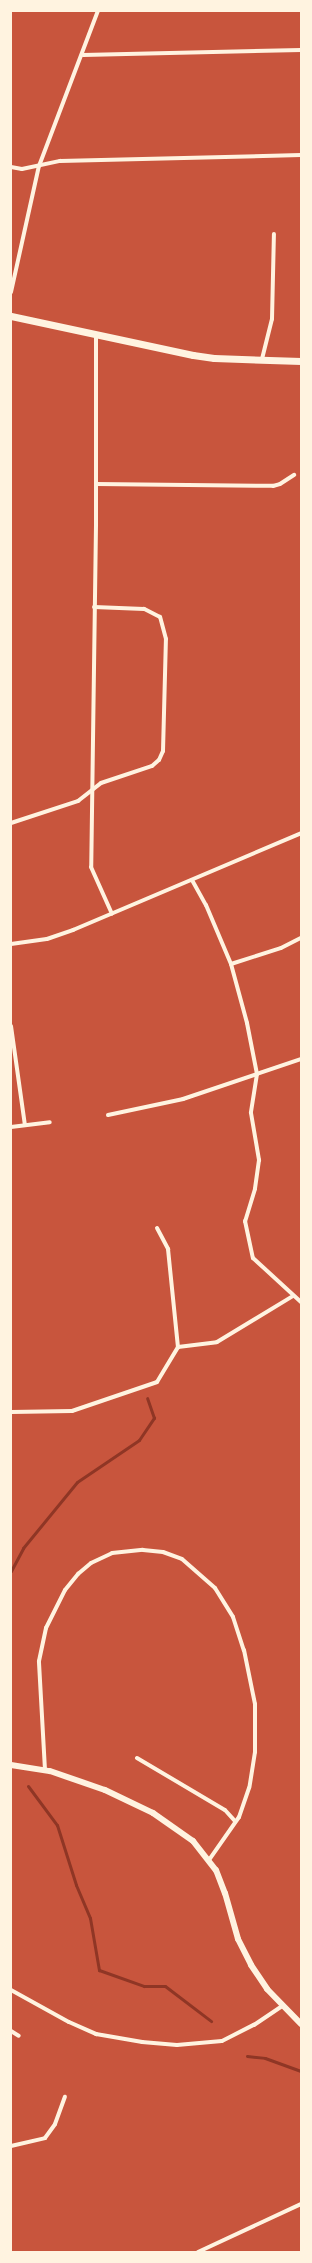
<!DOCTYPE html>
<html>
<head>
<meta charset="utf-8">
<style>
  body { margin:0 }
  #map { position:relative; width:312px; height:2263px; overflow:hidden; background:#c8553d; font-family:Roboto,sans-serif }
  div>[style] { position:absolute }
  .stream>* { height:3px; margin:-1.5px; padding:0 1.5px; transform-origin:1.5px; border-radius:1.5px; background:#8f3625 }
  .minor>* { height:4px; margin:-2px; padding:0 2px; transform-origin:2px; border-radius:2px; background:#fff3e0 }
  .tertiary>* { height:6px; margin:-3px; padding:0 3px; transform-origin:3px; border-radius:3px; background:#fff3e0 }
  .secondary>* { height:7px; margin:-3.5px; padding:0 3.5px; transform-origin:3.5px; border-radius:3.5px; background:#fff3e0 }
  span { translate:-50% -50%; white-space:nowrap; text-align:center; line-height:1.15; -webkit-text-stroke:4px #fff3e0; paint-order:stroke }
  .frame { position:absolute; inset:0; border:12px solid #fff3e0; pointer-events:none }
</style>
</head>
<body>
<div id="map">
  <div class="stream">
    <i style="left:11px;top:1571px;width:26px;rotate:-62deg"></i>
    <i style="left:23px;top:1548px;width:85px;rotate:-50.7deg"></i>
    <i style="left:77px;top:1482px;width:75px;rotate:-34.1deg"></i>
    <i style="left:139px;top:1440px;width:27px;rotate:-56deg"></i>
    <i style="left:154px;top:1418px;width:21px;rotate:-109deg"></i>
    <i style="left:28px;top:1786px;width:49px;rotate:53.4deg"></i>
    <i style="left:57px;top:1825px;width:63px;rotate:72.4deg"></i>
    <i style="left:76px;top:1885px;width:36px;rotate:67deg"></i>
    <i style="left:90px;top:1918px;width:53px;rotate:80.2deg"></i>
    <i style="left:99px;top:1970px;width:48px;rotate:19.6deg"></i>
    <i style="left:144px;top:1986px;width:21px"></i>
    <i style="left:165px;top:1986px;width:58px;rotate:37.3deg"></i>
    <i style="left:247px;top:2056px;width:18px;rotate:6deg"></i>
    <i style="left:265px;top:2058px;width:38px;rotate:20deg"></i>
  </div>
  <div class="minor">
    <i style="left:83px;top:55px;width:218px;rotate:-1.3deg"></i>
    <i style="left:11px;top:167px;width:11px;rotate:10deg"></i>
    <i style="left:22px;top:169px;width:39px;rotate:-12deg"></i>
    <i style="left:60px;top:161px;width:241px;rotate:-1.4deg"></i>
    <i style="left:11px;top:292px;width:129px;rotate:-77.5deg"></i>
    <i style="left:39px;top:166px;width:166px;rotate:-69.2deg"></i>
    <i style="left:96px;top:334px;width:191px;rotate:90deg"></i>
    <i style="left:96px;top:525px;width:342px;rotate:90.8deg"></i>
    <i style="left:91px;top:867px;width:51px;rotate:65.9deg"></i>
    <i style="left:262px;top:359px;width:41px;rotate:-76deg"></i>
    <i style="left:272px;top:319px;width:85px;rotate:-88.7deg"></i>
    <i style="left:96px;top:484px;width:177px;rotate:0.6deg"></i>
    <i style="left:273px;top:486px;width:7px;rotate:-16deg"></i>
    <i style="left:280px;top:484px;width:17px;rotate:-33deg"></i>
    <i style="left:11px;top:823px;width:71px;rotate:-18.2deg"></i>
    <i style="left:78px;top:801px;width:29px;rotate:-38deg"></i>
    <i style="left:101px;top:783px;width:54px;rotate:-18.4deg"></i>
    <i style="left:152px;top:766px;width:9px;rotate:-41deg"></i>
    <i style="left:159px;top:760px;width:10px;rotate:-66deg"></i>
    <i style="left:163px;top:751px;width:112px;rotate:-88.5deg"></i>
    <i style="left:166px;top:639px;width:23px;rotate:-105deg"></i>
    <i style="left:160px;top:617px;width:18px;rotate:-153deg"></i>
    <i style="left:144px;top:609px;width:50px;rotate:-177.7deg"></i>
    <i style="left:192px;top:880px;width:29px;rotate:61deg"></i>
    <i style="left:206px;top:905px;width:64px;rotate:67deg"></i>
    <i style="left:231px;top:964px;width:52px;rotate:-17.7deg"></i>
    <i style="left:281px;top:948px;width:22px;rotate:-27deg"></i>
    <i style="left:11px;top:944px;width:36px;rotate:-8deg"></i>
    <i style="left:47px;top:939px;width:28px;rotate:-19deg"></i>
    <i style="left:73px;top:930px;width:248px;rotate:-23deg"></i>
    <i style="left:231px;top:964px;width:61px;rotate:74.8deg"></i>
    <i style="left:247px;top:1023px;width:52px;rotate:78.9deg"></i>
    <i style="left:257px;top:1074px;width:39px;rotate:99deg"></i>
    <i style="left:251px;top:1113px;width:48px;rotate:80.3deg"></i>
    <i style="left:259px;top:1160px;width:29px;rotate:98deg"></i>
    <i style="left:255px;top:1189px;width:34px;rotate:107deg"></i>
    <i style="left:245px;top:1221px;width:38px;rotate:78deg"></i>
    <i style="left:253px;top:1258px;width:65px;rotate:42.5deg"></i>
    <i style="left:11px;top:1026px;width:100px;rotate:82deg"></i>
    <i style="left:108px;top:1115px;width:77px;rotate:-12deg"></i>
    <i style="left:183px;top:1099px;width:125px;rotate:-18.7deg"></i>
    <i style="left:11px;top:1127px;width:39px;rotate:-7deg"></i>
    <i style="left:157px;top:1228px;width:24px;rotate:62deg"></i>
    <i style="left:168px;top:1249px;width:99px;rotate:84.2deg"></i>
    <i style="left:11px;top:1412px;width:61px;rotate:-0.9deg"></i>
    <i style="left:72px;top:1411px;width:90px;rotate:-18.8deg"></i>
    <i style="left:157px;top:1382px;width:41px;rotate:-59deg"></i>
    <i style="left:178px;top:1347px;width:39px;rotate:-7deg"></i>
    <i style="left:217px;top:1342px;width:89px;rotate:-31.2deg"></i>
    <i style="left:137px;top:1758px;width:102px;rotate:30.6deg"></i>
    <i style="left:225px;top:1810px;width:15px;rotate:48deg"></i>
    <i style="left:45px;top:1770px;width:109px;rotate:-93.2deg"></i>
    <i style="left:39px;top:1661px;width:34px;rotate:-78deg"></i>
    <i style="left:46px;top:1628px;width:42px;rotate:-63.4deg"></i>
    <i style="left:65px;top:1590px;width:21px;rotate:-51deg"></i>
    <i style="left:78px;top:1574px;width:17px;rotate:-40deg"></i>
    <i style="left:91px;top:1563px;width:23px;rotate:-25deg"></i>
    <i style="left:112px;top:1553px;width:31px;rotate:-6deg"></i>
    <i style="left:143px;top:1550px;width:20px;rotate:6deg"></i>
    <i style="left:163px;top:1552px;width:20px;rotate:20deg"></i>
    <i style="left:182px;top:1559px;width:44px;rotate:41.3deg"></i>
    <i style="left:215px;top:1588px;width:34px;rotate:58deg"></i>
    <i style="left:233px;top:1617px;width:35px;rotate:72deg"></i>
    <i style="left:244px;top:1650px;width:55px;rotate:78.5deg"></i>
    <i style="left:255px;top:1704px;width:48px;rotate:90deg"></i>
    <i style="left:255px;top:1752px;width:36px;rotate:99deg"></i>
    <i style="left:249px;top:1788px;width:31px;rotate:109deg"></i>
    <i style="left:239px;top:1817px;width:52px;rotate:124.9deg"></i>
    <i style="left:11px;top:1990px;width:66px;rotate:28.9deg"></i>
    <i style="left:69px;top:2022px;width:30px;rotate:24deg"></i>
    <i style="left:96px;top:2034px;width:47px;rotate:9.9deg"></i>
    <i style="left:142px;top:2042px;width:35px;rotate:5deg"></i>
    <i style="left:177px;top:2045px;width:45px;rotate:-5.1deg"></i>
    <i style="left:222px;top:2041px;width:36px;rotate:-27deg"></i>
    <i style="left:254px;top:2025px;width:34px;rotate:-34deg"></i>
    <i style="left:11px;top:2031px;width:9px;rotate:32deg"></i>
    <i style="left:11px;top:2146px;width:35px;rotate:-13deg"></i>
    <i style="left:45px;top:2138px;width:17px;rotate:-54deg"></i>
    <i style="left:55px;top:2124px;width:29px;rotate:-70deg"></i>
    <i style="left:198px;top:2252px;width:114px;rotate:-25deg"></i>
  </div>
  <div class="tertiary">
    <i style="left:11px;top:1765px;width:39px;rotate:9deg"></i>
    <i style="left:50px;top:1771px;width:58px;rotate:19.1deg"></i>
    <i style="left:105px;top:1790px;width:53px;rotate:25.6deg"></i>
    <i style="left:153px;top:1813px;width:49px;rotate:35deg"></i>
    <i style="left:193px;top:1841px;width:37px;rotate:52deg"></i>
    <i style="left:216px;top:1870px;width:25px;rotate:69deg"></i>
    <i style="left:225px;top:1893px;width:48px;rotate:74.2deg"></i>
    <i style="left:238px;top:1939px;width:29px;rotate:63deg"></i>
    <i style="left:251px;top:1965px;width:29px;rotate:56deg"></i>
    <i style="left:267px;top:1989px;width:49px;rotate:45.8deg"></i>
  </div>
  <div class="secondary">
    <i style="left:11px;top:316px;width:186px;rotate:12.1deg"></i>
    <i style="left:193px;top:355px;width:21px;rotate:8deg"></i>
    <i style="left:214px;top:358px;width:87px;rotate:2deg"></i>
  </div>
  <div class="frame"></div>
</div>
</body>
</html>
